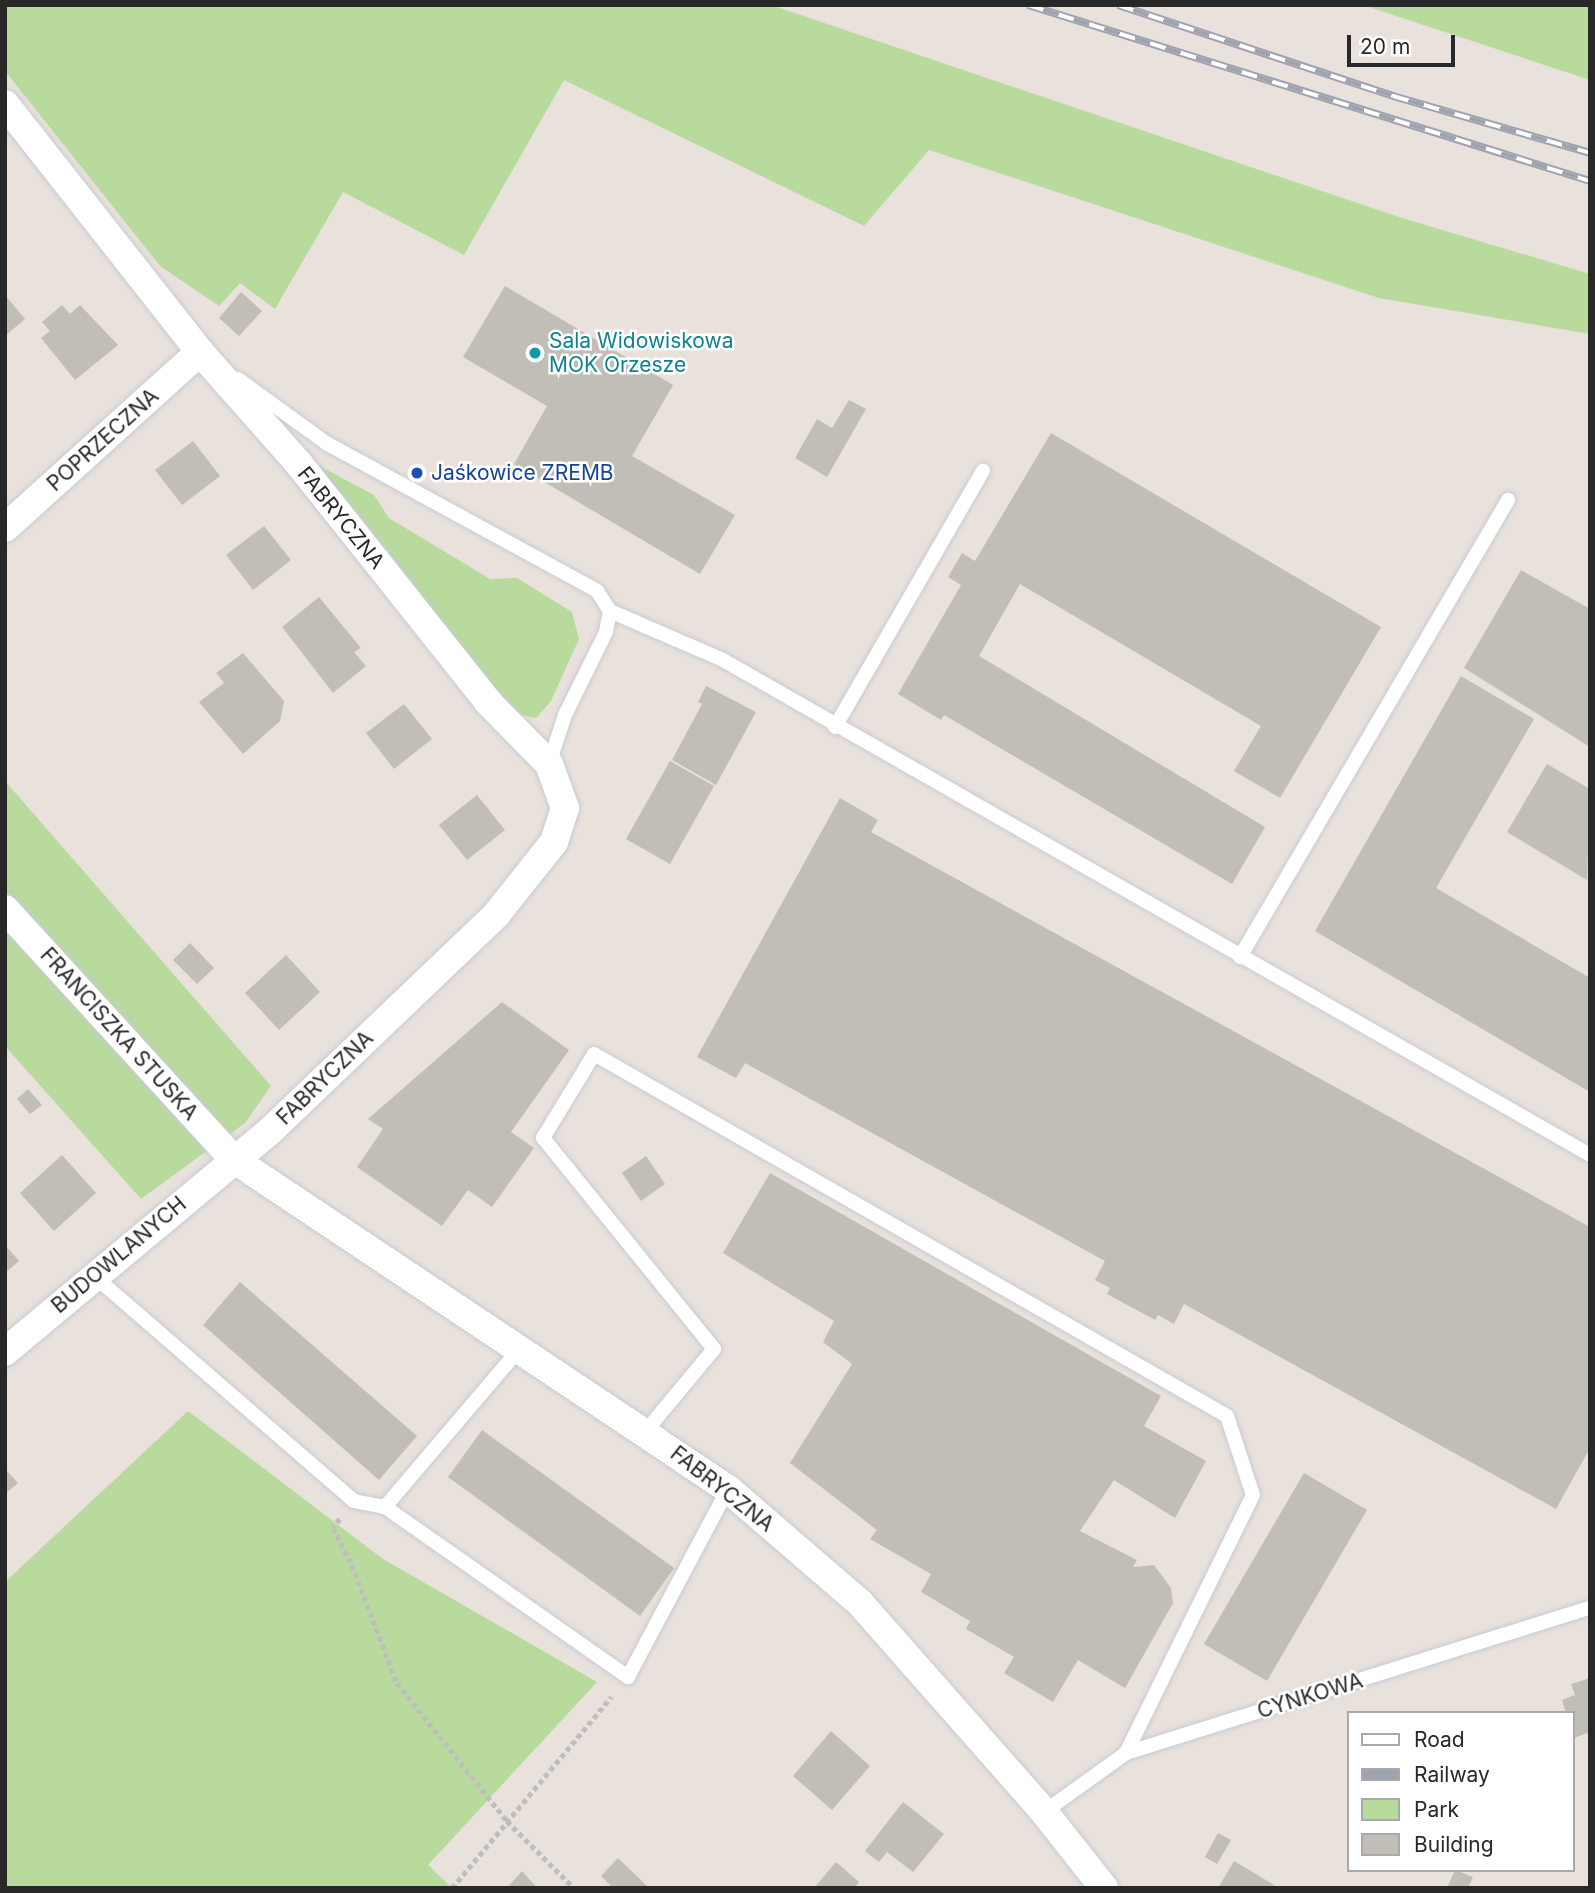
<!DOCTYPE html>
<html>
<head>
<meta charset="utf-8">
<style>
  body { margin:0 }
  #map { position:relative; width:1595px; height:1893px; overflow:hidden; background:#e9e1db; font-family:Inter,sans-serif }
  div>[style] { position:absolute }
  .green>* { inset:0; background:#b8da9d }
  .building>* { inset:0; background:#c1bdb7 }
  .path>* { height:4.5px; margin-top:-2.25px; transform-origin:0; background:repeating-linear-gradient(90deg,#bebebe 0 5px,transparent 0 8.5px) }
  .roads { filter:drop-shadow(0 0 2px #c7cbd4) drop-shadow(0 0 2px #c7cbd4) }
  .lane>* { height:14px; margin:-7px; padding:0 7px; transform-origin:7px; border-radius:7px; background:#fff }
  .street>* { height:28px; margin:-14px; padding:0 14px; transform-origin:14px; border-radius:14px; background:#fff }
  .rail>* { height:8px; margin-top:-4px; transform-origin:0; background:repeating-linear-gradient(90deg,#fff 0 16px,#9fa3b0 0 32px); box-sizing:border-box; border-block:2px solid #9fa3b0 }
  .dots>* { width:19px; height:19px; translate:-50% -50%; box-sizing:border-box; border:4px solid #fff; border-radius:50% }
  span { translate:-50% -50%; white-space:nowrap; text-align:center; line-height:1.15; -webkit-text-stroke:5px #fff; paint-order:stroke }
  .culture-label { font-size:21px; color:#0d838f }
  .left { translate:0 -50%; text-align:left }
  .street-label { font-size:21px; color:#282828 }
  .transit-label { font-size:21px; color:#164399 }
  .frame { position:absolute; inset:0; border:7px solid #282828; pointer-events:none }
  .legend { position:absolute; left:1347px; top:1711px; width:228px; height:161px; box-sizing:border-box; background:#fff; border:2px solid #a9a9a9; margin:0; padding:9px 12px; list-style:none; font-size:21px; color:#282828 }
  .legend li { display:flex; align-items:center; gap:14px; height:35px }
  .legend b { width:35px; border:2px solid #a9a9a9 }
  .scale { position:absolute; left:1347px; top:35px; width:108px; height:32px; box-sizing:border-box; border:4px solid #282828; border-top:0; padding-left:9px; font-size:21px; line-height:24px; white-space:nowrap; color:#282828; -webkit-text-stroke:5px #fff; paint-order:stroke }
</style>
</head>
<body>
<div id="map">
  <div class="green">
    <i style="clip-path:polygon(5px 5px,771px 5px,1399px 217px,1590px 274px,1590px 334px,1379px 298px,929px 150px,864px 226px,564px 80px,464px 255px,343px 192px,275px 309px,240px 283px,219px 306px,160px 266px,5px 71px)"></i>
    <i style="clip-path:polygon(1363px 5px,1590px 5px,1590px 80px)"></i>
    <i style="clip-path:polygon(306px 459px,374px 495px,389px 518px,490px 579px,517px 578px,572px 612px,579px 639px,551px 701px,536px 718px,511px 713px)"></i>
    <i style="clip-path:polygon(5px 781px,271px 1086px,245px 1123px,141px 1199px,5px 1046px)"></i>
    <i style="clip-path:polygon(188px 1411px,383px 1559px,597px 1682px,428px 1865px,452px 1888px,5px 1888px,5px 1582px)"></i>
  </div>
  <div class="building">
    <i style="clip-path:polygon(505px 286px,673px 385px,632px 456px,735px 515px,700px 574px,514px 464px,547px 406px,463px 357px)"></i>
    <i style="clip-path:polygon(241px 292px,262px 311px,239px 336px,219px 318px)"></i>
    <i style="clip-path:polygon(5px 295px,25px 319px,5px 336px)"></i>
    <i style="clip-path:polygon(62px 305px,70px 314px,80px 305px,118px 345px,75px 380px,41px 338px,50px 331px,42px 322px)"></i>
    <i style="clip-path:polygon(849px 400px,866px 409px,827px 477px,795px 458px,817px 419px,832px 428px)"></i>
    <i style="clip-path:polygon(1051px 433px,1381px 627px,1280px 798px,1234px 771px,1261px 726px,1020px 584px,979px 656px,1265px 827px,1232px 884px,944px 715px,941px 720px,898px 694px,961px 585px,948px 577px,962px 553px,975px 561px)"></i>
    <i style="clip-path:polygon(193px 441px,220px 476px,182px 505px,155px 470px)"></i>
    <i style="clip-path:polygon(264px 526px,291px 560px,253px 590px,226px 555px)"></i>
    <i style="clip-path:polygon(1521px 570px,1590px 609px,1590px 747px,1464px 668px)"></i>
    <i style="clip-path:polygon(319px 597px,361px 648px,354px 652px,366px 666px,333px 693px,282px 627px)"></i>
    <i style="clip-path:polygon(243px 653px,284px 701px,280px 721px,243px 754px,199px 702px,224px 683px,216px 673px)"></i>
    <i style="clip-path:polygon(1461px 676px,1534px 719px,1436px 888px,1590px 978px,1590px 1092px,1315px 931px)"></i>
    <i style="clip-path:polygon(706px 686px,756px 712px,716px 785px,672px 760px,702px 704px,698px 702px)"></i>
    <i style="clip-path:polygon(404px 704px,432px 739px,394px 769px,366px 733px)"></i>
    <i style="clip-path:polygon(670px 761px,714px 786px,670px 864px,626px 839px)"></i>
    <i style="clip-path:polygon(1547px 764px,1590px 789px,1587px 880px,1507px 832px)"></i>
    <i style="clip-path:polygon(477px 795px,505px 830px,467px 860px,439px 825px)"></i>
    <i style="clip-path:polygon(840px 798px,878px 820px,871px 832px,1590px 1227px,1590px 1448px,1556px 1509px,1184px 1304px,1174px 1324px,1158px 1315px,1155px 1320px,1107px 1294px,1110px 1288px,1095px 1280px,1105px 1261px,745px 1063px,736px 1078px,697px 1057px)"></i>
    <i style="clip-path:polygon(190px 943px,214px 968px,197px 984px,173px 960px)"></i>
    <i style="clip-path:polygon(286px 955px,320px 992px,279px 1030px,245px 993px)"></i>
    <i style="clip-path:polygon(502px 1002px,569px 1050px,511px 1132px,534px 1148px,492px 1207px,468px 1190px,442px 1226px,357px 1167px,383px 1129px,368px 1119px)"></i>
    <i style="clip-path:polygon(28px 1089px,42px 1105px,30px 1114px,17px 1099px)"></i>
    <i style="clip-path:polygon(62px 1155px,96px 1193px,54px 1231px,20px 1193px)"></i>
    <i style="clip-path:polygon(646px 1156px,665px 1184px,641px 1201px,622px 1173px)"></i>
    <i style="clip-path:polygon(770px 1173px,1161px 1396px,1144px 1426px,1206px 1461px,1175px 1518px,1114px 1480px,1080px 1531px,1137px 1560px,1133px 1567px,1154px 1565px,1171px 1588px,1173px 1603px,1125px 1688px,1078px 1660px,1053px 1702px,1004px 1673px,1014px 1657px,966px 1629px,970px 1621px,921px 1592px,931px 1574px,870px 1539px,877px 1530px,790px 1463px,852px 1364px,823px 1342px,834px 1321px,723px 1253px)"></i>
    <i style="clip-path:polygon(5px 1245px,19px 1261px,5px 1273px)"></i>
    <i style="clip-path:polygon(240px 1282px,417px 1436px,379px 1480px,203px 1325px)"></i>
    <i style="clip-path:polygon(482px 1430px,674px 1568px,640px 1616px,448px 1477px)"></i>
    <i style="clip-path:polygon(5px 1469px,18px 1483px,5px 1494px)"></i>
    <i style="clip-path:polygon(1304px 1473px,1367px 1510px,1267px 1681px,1204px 1644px)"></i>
    <i style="clip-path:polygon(1590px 1678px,1590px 1732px,1574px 1738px,1572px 1713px,1566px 1713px,1562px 1700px,1575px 1695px,1571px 1684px)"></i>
    <i style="clip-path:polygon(831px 1731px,870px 1766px,832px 1810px,793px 1776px)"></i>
    <i style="clip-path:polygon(903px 1802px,944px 1834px,913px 1872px,887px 1852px,879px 1862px,865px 1851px)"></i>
    <i style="clip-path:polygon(1218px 1833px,1231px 1840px,1217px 1864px,1205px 1857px)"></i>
    <i style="clip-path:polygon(618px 1858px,649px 1888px,613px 1888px,601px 1876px)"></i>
    <i style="clip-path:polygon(1234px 1861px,1279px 1888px,1218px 1888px)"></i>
    <i style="clip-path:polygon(836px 1862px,859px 1882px,854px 1888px,814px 1888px)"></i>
    <i style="clip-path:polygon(1455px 1870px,1473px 1877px,1468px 1888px,1447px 1888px)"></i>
    <i style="clip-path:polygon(522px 1871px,537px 1888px,507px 1888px)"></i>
  </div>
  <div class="path">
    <i style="left:340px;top:1519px;width:11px;rotate:128deg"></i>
    <i style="left:333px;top:1528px;width:42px;rotate:62.8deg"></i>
    <i style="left:352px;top:1565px;width:126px;rotate:69.1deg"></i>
    <i style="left:397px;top:1683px;width:176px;rotate:51.4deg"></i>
    <i style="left:507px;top:1821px;width:95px;rotate:45deg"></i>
    <i style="left:452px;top:1888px;width:249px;rotate:-50.2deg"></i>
  </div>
  <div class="roads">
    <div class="lane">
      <i style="left:238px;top:379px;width:109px;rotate:36deg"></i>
      <i style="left:326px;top:443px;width:309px;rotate:28.6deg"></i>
      <i style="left:597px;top:591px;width:24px;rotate:57deg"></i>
      <i style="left:610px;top:611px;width:21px;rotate:101deg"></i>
      <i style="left:606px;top:632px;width:93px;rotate:116.3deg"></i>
      <i style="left:565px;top:715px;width:52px;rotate:108.1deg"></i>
      <i style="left:610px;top:611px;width:123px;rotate:23.4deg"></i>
      <i style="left:723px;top:660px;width:998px;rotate:29.72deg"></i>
      <i style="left:835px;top:727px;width:296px;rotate:-60deg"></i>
      <i style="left:1240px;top:957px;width:530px;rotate:-59.61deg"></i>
      <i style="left:93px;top:1275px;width:345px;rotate:40.9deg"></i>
      <i style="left:354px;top:1501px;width:32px;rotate:11deg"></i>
      <i style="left:385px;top:1507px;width:297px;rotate:35deg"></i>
      <i style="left:628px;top:1677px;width:213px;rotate:-62deg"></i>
      <i style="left:645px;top:1432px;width:108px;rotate:-50.3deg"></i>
      <i style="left:714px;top:1349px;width:272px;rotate:-129deg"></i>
      <i style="left:543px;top:1138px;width:98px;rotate:-58.7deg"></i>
      <i style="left:594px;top:1054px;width:729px;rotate:29.76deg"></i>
      <i style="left:1227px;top:1416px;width:83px;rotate:71.8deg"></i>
      <i style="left:1253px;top:1495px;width:288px;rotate:116.2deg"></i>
      <i style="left:385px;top:1507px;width:205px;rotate:-49.6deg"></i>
      <i style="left:1044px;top:1812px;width:101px;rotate:-35.7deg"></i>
      <i style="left:1126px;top:1753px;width:486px;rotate:-17.4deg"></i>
    </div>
    <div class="street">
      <i style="left:5px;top:104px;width:315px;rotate:51.8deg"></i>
      <i style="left:200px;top:352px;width:149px;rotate:48.5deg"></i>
      <i style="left:299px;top:464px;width:304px;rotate:51.5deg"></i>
      <i style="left:488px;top:702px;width:87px;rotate:45.5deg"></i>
      <i style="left:549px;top:764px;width:47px;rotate:70deg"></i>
      <i style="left:565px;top:808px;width:36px;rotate:108deg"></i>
      <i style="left:554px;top:842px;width:93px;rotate:128.5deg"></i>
      <i style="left:496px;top:915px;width:313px;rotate:136.3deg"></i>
      <i style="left:270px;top:1131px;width:345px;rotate:140.2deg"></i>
      <i style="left:5px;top:528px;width:263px;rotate:-42.1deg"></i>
      <i style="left:5px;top:909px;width:337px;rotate:47.6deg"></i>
      <i style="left:232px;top:1158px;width:596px;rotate:33.72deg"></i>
      <i style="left:728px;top:1489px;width:174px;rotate:40.8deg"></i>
      <i style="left:860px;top:1603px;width:278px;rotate:48.6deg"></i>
      <i style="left:1044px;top:1812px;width:97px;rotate:51.7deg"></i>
    </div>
  </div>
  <div class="rail">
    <i style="left:1028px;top:5px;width:589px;rotate:17.39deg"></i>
    <i style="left:1118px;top:5px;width:290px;rotate:18.3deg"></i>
    <i style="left:1393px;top:96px;width:205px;rotate:16.1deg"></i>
  </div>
  <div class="dots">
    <i style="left:535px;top:353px;background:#0f9aa8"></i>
    <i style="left:417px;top:473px;background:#1a4fb4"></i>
  </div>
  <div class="culture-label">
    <span class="left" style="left:549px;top:353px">Sala Widowiskowa<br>MOK Orzesze</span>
  </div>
  <div class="street-label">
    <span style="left:103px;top:440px;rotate:-42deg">POPRZECZNA</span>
    <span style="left:341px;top:518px;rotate:51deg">FABRYCZNA</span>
    <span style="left:119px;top:1034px;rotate:48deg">FRANCISZKA STUSKA</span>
    <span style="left:325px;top:1078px;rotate:-44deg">FABRYCZNA</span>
    <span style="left:119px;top:1255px;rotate:-40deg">BUDOWLANYCH</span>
    <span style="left:722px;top:1489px;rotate:38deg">FABRYCZNA</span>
    <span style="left:1310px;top:1696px;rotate:-17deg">CYNKOWA</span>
  </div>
  <div class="transit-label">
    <span class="left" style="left:431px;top:473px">Jaśkowice ZREMB</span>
  </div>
  <div class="frame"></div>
  <ul class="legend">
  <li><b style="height:9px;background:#fff"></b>Road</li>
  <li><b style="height:9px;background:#9fa3b0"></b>Railway</li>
  <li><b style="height:19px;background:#b8da9d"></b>Park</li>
  <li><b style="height:19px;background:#c1bdb7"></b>Building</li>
  </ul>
  <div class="scale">20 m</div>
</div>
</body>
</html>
